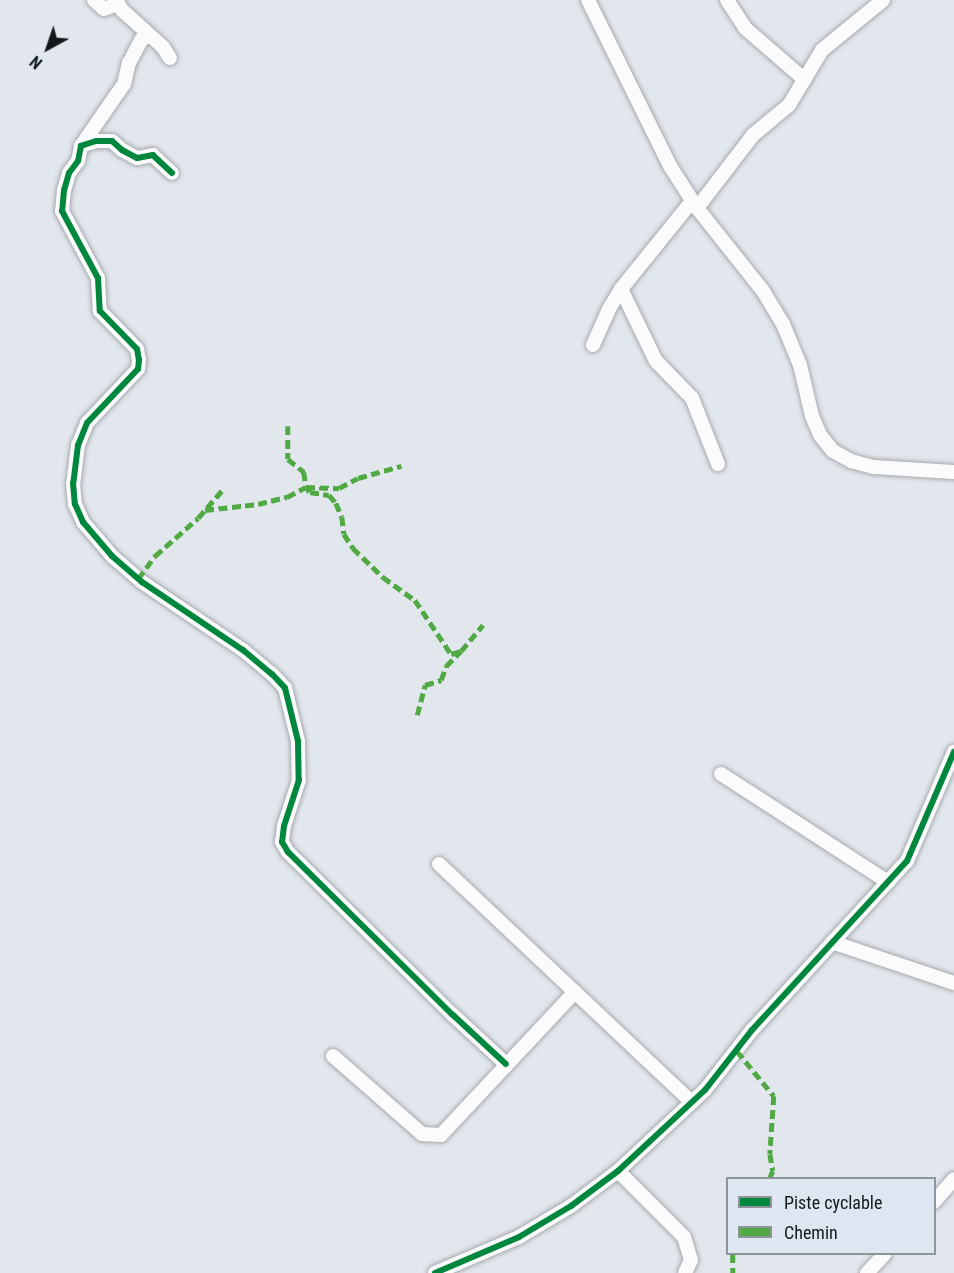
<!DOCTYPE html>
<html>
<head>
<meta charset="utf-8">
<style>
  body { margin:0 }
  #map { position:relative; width:954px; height:1273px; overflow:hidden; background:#e2e7ed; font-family:"Roboto Condensed",sans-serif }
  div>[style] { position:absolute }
  .roads { filter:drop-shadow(0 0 2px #a7aaae) drop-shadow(0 0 2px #a7aaae) }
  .minor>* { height:14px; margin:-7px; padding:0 7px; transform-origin:7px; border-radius:7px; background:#fbfbfc }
  .quiet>* { height:4.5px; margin-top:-2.25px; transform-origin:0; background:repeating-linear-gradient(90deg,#51a943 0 9px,transparent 0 13.5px) }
  .cycleway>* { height:6px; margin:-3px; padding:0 3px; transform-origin:3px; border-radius:3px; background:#00873e }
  span { translate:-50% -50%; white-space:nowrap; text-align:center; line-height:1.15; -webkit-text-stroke:4.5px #dee7f1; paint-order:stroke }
  .legend { position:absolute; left:726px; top:1177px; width:210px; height:78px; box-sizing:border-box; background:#dee7f1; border:2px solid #8d949b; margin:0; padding:8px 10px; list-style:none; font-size:18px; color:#14181b }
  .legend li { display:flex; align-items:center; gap:12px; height:30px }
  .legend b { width:30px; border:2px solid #8d949b }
  .north { position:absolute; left:18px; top:18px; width:60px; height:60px; -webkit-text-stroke:4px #dee7f1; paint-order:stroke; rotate:220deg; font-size:16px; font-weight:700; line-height:24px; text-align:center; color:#14181b }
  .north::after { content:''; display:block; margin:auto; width:21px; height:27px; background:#14181b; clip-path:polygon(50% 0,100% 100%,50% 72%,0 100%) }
</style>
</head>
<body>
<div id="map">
  <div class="roads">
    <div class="minor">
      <i style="left:94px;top:0;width:13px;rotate:42deg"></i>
      <i style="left:104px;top:9px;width:15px;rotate:-20deg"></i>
      <i style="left:116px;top:0;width:12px;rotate:59deg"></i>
      <i style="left:122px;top:10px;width:55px;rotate:42.1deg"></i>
      <i style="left:163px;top:47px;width:13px;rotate:58deg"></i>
      <i style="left:588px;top:0;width:185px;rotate:63.7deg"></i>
      <i style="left:670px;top:166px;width:50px;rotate:57.3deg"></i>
      <i style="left:697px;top:208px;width:106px;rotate:51.5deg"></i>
      <i style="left:763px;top:291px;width:39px;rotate:59deg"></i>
      <i style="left:783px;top:324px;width:44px;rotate:67.5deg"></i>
      <i style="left:800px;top:365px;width:52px;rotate:76.8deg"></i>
      <i style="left:812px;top:416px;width:21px;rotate:67deg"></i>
      <i style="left:820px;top:435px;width:21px;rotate:51deg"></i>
      <i style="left:833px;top:451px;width:21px;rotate:29deg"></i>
      <i style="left:851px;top:461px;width:24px;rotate:15deg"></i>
      <i style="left:874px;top:467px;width:80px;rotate:3.6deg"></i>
      <i style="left:727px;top:0;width:33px;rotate:57deg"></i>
      <i style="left:745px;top:28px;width:79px;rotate:40.9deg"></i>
      <i style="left:81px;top:146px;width:75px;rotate:-55.3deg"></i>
      <i style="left:124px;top:84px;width:22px;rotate:-77deg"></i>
      <i style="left:129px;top:63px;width:27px;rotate:-62deg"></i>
      <i style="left:142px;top:39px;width:9px;rotate:-21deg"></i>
      <i style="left:172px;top:173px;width:26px;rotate:-137deg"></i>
      <i style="left:153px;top:155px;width:16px;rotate:169deg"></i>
      <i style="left:137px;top:158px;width:17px;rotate:-152deg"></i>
      <i style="left:122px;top:150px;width:13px;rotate:-138deg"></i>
      <i style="left:112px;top:141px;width:16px;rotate:180deg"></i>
      <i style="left:96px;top:141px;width:16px;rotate:162deg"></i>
      <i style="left:81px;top:146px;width:15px;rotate:101deg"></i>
      <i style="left:78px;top:161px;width:15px;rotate:127deg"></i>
      <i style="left:69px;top:173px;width:18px;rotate:106deg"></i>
      <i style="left:64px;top:190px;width:21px;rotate:95deg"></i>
      <i style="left:62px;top:211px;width:76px;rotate:61.8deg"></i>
      <i style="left:98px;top:278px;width:33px;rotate:87deg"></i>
      <i style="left:100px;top:311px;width:53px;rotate:45.8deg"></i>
      <i style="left:137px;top:349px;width:11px;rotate:80deg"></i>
      <i style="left:139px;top:360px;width:9px;rotate:96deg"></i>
      <i style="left:138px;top:369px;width:74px;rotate:133.4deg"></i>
      <i style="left:87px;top:423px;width:24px;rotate:112deg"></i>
      <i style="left:78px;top:445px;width:38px;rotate:97deg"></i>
      <i style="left:73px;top:483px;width:21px;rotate:85deg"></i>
      <i style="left:75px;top:504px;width:20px;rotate:66deg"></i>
      <i style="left:83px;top:522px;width:45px;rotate:49.5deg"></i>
      <i style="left:112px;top:556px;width:40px;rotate:41deg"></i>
      <i style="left:142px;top:582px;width:122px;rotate:34deg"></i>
      <i style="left:243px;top:650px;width:38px;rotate:40deg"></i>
      <i style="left:272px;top:674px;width:19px;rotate:47deg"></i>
      <i style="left:285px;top:688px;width:55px;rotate:76.2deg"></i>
      <i style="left:298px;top:741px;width:39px;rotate:89deg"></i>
      <i style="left:299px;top:780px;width:48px;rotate:108.1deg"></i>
      <i style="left:284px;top:826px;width:16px;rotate:97deg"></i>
      <i style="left:282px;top:842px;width:12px;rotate:59deg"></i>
      <i style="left:288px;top:852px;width:232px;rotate:44.7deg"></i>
      <i style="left:453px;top:1015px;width:72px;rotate:42.8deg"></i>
      <i style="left:697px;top:208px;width:92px;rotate:-52.5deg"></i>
      <i style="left:753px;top:135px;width:47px;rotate:-39.8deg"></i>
      <i style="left:789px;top:105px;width:64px;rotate:-59deg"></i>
      <i style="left:822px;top:50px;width:79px;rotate:-39.3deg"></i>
      <i style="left:621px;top:289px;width:80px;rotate:64.1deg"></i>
      <i style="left:656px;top:361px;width:52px;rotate:45.8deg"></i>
      <i style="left:692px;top:398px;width:71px;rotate:68.5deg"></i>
      <i style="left:593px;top:345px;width:39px;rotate:-66deg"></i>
      <i style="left:609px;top:309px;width:23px;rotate:-59deg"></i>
      <i style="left:621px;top:289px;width:113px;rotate:-51.1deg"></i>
      <i style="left:721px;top:774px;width:199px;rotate:32.9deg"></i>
      <i style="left:439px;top:864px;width:347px;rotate:43.3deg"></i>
      <i style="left:832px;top:942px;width:129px;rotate:18.6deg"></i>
      <i style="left:333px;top:1056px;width:118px;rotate:41.2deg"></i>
      <i style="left:422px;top:1134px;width:19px;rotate:3deg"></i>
      <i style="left:441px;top:1135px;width:196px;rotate:-46.9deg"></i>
      <i style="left:618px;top:1171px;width:93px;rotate:45deg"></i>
      <i style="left:684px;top:1237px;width:24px;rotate:73deg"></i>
      <i style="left:691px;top:1260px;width:14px;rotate:115deg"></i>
      <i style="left:934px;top:1202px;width:30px;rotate:-49deg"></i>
      <i style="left:435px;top:1273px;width:91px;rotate:-23.2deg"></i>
      <i style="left:519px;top:1237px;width:61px;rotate:-30.8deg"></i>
      <i style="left:571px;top:1206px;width:59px;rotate:-36.7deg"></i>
      <i style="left:618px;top:1171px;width:119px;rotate:-43deg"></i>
      <i style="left:705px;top:1090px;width:76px;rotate:-51.9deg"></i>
      <i style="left:752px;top:1030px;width:229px;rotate:-47.5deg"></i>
      <i style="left:907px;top:861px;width:119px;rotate:-66.7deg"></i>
      <i style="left:867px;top:1273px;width:26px;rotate:-47deg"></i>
    </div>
  </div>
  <div class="quiet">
    <i style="left:288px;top:426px;width:33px;rotate:90deg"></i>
    <i style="left:288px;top:459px;width:21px;rotate:39deg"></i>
    <i style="left:304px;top:472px;width:15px;rotate:82deg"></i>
    <i style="left:306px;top:487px;width:6px;rotate:51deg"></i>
    <i style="left:310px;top:492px;width:19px;rotate:9deg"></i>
    <i style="left:329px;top:495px;width:11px;rotate:49deg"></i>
    <i style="left:336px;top:503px;width:15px;rotate:67deg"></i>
    <i style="left:342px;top:517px;width:17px;rotate:83deg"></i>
    <i style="left:344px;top:534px;width:17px;rotate:57deg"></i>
    <i style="left:353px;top:548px;width:42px;rotate:44deg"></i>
    <i style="left:383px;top:577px;width:39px;rotate:36deg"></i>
    <i style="left:415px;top:600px;width:65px;rotate:56.3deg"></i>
    <i style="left:451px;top:654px;width:10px;rotate:-17deg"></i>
    <i style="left:461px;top:651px;width:34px;rotate:-50deg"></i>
    <i style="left:205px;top:510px;width:53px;rotate:-6.5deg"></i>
    <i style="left:258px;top:504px;width:30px;rotate:-14deg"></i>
    <i style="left:287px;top:497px;width:21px;rotate:-28deg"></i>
    <i style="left:306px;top:487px;width:33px;rotate:2deg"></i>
    <i style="left:339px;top:488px;width:21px;rotate:-28deg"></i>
    <i style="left:358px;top:478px;width:45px;rotate:-15.6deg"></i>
    <i style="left:138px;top:579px;width:29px;rotate:-54deg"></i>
    <i style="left:155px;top:556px;width:57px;rotate:-41.5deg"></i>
    <i style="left:198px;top:518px;width:37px;rotate:-49deg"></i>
    <i style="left:417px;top:715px;width:31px;rotate:-75deg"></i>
    <i style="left:425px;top:685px;width:17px;rotate:-17deg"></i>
    <i style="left:441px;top:680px;width:15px;rotate:-70deg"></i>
    <i style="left:446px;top:666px;width:21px;rotate:-45deg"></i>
    <i style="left:737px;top:1051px;width:58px;rotate:50.6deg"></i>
    <i style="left:774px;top:1096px;width:58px;rotate:93.9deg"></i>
    <i style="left:770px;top:1154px;width:17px;rotate:80deg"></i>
    <i style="left:773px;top:1171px;width:8px;rotate:113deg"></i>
    <i style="left:733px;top:1254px;width:19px;rotate:90deg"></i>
  </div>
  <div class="cycleway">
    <i style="left:172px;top:173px;width:26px;rotate:-137deg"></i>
    <i style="left:153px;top:155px;width:16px;rotate:169deg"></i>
    <i style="left:137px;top:158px;width:17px;rotate:-152deg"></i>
    <i style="left:122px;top:150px;width:13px;rotate:-138deg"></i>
    <i style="left:112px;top:141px;width:16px;rotate:180deg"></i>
    <i style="left:96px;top:141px;width:16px;rotate:162deg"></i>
    <i style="left:81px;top:146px;width:15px;rotate:101deg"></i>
    <i style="left:78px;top:161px;width:15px;rotate:127deg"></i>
    <i style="left:69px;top:173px;width:18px;rotate:106deg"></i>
    <i style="left:64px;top:190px;width:21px;rotate:95deg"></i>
    <i style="left:62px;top:211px;width:76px;rotate:61.8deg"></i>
    <i style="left:98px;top:278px;width:33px;rotate:87deg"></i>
    <i style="left:100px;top:311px;width:53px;rotate:45.8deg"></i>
    <i style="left:137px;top:349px;width:11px;rotate:80deg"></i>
    <i style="left:139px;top:360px;width:9px;rotate:96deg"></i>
    <i style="left:138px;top:369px;width:74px;rotate:133.4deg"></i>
    <i style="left:87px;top:423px;width:24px;rotate:112deg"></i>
    <i style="left:78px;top:445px;width:38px;rotate:97deg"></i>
    <i style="left:73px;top:483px;width:21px;rotate:85deg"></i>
    <i style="left:75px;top:504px;width:20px;rotate:66deg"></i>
    <i style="left:83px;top:522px;width:45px;rotate:49.5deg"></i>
    <i style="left:112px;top:556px;width:40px;rotate:41deg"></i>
    <i style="left:142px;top:582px;width:122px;rotate:34deg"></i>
    <i style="left:243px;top:650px;width:38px;rotate:40deg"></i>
    <i style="left:272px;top:674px;width:19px;rotate:47deg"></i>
    <i style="left:285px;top:688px;width:55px;rotate:76.2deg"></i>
    <i style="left:298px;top:741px;width:39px;rotate:89deg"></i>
    <i style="left:299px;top:780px;width:48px;rotate:108.1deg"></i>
    <i style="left:284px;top:826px;width:16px;rotate:97deg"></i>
    <i style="left:282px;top:842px;width:12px;rotate:59deg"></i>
    <i style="left:288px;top:852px;width:232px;rotate:44.7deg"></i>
    <i style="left:453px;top:1015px;width:72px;rotate:42.8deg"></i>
    <i style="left:435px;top:1273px;width:91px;rotate:-23.2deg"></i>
    <i style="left:519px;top:1237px;width:61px;rotate:-30.8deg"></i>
    <i style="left:571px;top:1206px;width:59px;rotate:-36.7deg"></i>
    <i style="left:618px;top:1171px;width:119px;rotate:-43deg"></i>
    <i style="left:705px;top:1090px;width:76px;rotate:-51.9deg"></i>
    <i style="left:752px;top:1030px;width:229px;rotate:-47.5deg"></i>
    <i style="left:907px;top:861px;width:119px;rotate:-66.7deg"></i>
  </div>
  <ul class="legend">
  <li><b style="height:8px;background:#00873e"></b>Piste cyclable</li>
  <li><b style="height:8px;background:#51a943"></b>Chemin</li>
  </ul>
  <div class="north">N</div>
</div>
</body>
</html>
